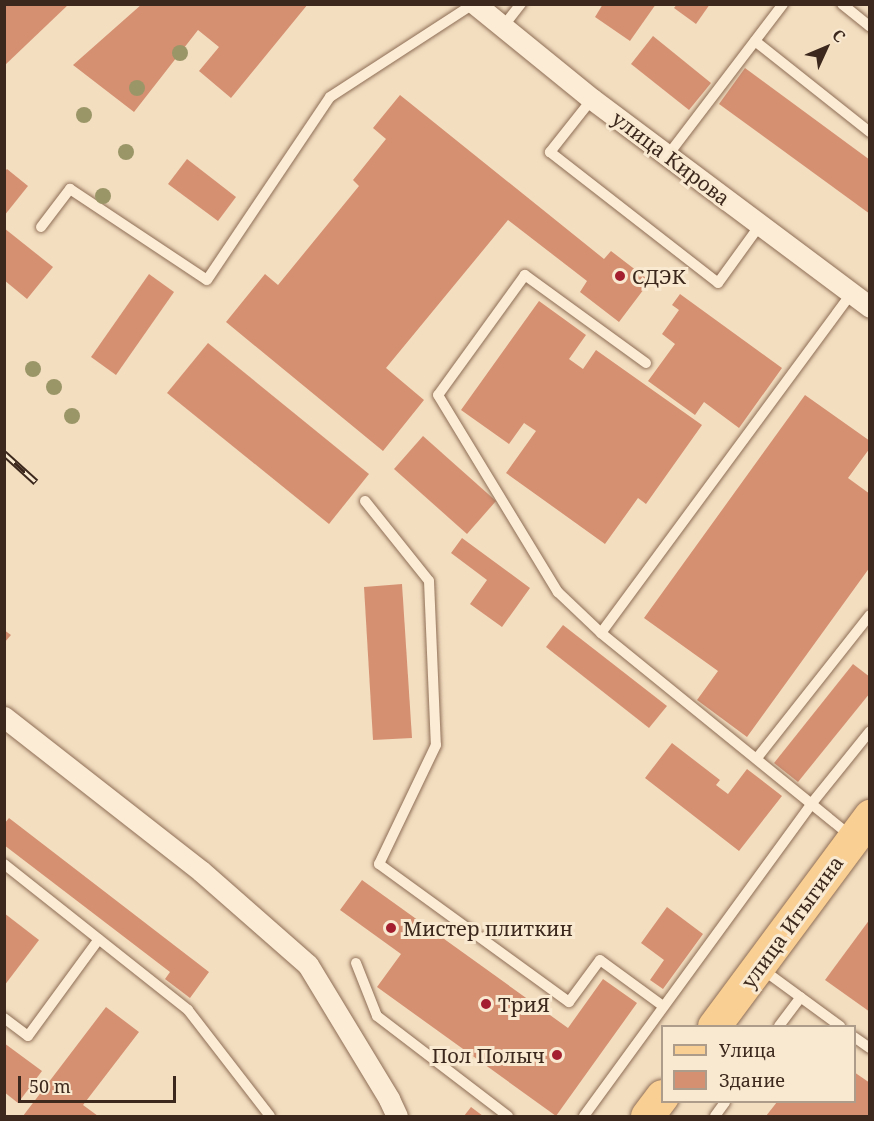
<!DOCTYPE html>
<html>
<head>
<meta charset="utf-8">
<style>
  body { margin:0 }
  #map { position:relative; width:874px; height:1121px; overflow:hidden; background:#f3dec0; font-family:"Noto Serif",serif }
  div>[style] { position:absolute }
  .building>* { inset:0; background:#d59072 }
  .roads { filter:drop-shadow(0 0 2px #8e6e56) drop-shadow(0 0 2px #8e6e56) }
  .lane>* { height:10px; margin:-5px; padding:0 5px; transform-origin:5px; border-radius:5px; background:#fcecd5 }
  .street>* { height:21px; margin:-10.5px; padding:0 10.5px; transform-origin:10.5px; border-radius:10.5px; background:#fcecd5 }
  .primary>* { height:33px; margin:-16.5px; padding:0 16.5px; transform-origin:16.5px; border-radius:16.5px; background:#facf94 }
  .rail>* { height:7px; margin-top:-3.5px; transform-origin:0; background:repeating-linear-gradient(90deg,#f9e9d1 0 14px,#3c281c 0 28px); box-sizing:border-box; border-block:2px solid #3c281c }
  .trees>* { width:16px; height:16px; margin:-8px; border-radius:50%; background:#9b9668 }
  .dots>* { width:16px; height:16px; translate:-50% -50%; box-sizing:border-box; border:3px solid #f9e9d1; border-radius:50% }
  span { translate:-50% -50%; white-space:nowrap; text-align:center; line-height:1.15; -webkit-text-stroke:6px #f9e9d1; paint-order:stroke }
  .street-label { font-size:20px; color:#3c281c }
  .poi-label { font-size:20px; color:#3c281c }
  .left { translate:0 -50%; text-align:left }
  .right { translate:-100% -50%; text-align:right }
  .frame { position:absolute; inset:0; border:6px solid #3c281c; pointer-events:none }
  .legend { position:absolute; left:661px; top:1025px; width:195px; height:78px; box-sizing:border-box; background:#f9e9d1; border:2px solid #ad9c89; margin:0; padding:8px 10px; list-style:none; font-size:18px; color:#3c281c }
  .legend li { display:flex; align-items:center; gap:12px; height:30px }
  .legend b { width:30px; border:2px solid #ad9c89 }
  .north { position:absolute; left:796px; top:18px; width:60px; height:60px; -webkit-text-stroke:4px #f9e9d1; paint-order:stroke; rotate:46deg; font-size:16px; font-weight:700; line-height:24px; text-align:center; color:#3c281c }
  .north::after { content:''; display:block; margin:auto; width:21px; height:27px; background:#3c281c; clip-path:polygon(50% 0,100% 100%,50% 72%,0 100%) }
  .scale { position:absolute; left:18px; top:1076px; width:158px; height:27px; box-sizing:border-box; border:3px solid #3c281c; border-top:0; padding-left:8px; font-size:18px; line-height:21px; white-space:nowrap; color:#3c281c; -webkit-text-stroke:4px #f9e9d1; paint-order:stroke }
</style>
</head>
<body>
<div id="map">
  <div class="building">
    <i style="clip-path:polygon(4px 4px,69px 4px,4px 66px)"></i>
    <i style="clip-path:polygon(142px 4px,308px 4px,231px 98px,199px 71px,219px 47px,198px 30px,134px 112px,73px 65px)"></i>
    <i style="clip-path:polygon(603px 4px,656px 4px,630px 41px,595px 17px)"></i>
    <i style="clip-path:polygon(677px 4px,710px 4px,696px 24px,674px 8px)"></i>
    <i style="clip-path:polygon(653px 36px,711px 83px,689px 110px,631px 64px)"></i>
    <i style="clip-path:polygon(745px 68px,870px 160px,870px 214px,719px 104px)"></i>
    <i style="clip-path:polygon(400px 95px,604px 259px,611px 251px,650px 281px,619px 322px,580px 292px,587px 281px,508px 220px,386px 368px,424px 400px,383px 451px,226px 322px,265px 274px,278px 285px,359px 186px,353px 180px,386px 139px,373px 128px)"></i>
    <i style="clip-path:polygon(187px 159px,236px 197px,218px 221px,168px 184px)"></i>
    <i style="clip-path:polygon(7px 169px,28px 186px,4px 216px,4px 172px)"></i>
    <i style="clip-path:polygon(4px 228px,53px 267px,27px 299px,4px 280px)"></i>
    <i style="clip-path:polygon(149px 274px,174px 292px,116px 375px,91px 357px)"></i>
    <i style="clip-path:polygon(680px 294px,782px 368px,739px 428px,704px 402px,695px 415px,648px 381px,675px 344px,662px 334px,679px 310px,672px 305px)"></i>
    <i style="clip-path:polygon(539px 301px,586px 335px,569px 359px,583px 369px,596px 350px,702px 425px,646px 504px,638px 498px,605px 544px,506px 473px,536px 431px,524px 423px,509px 444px,461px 410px)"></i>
    <i style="clip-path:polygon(208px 343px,369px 474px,329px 524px,167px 393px)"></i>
    <i style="clip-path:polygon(805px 395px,870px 441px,870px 448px,848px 478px,870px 494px,870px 567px,747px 737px,697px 700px,718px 671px,644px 618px)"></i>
    <i style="clip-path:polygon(423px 436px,496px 501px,467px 534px,394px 469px)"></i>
    <i style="clip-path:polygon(462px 538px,530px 588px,502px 627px,470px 604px,487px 580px,451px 553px)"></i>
    <i style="clip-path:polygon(402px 584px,412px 738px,373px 740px,364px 587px)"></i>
    <i style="clip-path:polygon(563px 625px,667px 706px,649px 728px,546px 647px)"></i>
    <i style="clip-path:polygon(4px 630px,11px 635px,4px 643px)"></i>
    <i style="clip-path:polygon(853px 664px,870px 677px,870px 693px,798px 782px,774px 763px)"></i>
    <i style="clip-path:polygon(672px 743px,720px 780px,716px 785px,728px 794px,747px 769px,782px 796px,739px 851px,645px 778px)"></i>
    <i style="clip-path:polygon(9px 818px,209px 972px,190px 998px,165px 979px,170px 972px,4px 845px,4px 824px)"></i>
    <i style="clip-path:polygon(362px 880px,568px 1028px,603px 979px,637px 1003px,556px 1116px,377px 987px,401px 954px,340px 910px)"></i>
    <i style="clip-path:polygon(667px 907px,703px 934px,663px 989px,650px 980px,664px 960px,641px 943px)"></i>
    <i style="clip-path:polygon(4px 913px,39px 940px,4px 986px)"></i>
    <i style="clip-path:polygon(870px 919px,870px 1012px,825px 980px)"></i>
    <i style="clip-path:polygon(106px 1007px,139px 1032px,83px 1105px,98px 1116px,23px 1116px)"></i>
    <i style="clip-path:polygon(4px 1043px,42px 1071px,18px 1103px,4px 1092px)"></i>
    <i style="clip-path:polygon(854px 1072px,870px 1083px,870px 1116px,766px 1116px,777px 1102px,854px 1102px)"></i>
    <i style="clip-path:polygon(471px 1107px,483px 1116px,464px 1116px)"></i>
  </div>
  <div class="roads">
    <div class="lane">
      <i style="left:842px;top:4px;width:36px;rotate:39deg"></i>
      <i style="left:502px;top:28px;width:31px;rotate:-52deg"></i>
      <i style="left:755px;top:41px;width:147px;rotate:38.4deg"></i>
      <i style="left:592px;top:99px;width:68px;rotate:128.4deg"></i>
      <i style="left:550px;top:152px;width:213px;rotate:37.9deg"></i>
      <i style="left:718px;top:283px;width:72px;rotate:-54.1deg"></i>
      <i style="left:668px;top:155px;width:190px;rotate:-52.7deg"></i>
      <i style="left:41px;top:227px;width:48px;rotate:-52.7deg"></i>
      <i style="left:70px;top:189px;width:164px;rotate:33.6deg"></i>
      <i style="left:207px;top:280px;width:220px;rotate:-56.1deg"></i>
      <i style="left:330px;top:97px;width:171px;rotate:-33deg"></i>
      <i style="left:646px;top:363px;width:150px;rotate:-144deg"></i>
      <i style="left:525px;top:275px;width:148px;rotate:125.9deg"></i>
      <i style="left:438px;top:395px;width:231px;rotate:58.7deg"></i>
      <i style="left:558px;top:592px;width:59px;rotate:43.6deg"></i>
      <i style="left:601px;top:633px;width:322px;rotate:39.1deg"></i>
      <i style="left:365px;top:501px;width:102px;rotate:51.3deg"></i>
      <i style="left:429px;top:581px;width:164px;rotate:87.6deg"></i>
      <i style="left:436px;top:745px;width:132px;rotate:115.6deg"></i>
      <i style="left:379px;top:864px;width:235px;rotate:36deg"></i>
      <i style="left:569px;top:1002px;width:52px;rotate:-53.6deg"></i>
      <i style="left:600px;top:960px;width:78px;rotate:36.1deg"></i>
      <i style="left:601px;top:633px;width:421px;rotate:-53.6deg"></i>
      <i style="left:757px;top:758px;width:182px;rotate:-51.7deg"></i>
      <i style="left:4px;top:864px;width:235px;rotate:38.4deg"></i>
      <i style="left:188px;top:1010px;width:134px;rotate:52.3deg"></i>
      <i style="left:356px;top:963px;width:57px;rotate:68.4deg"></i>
      <i style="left:377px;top:1016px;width:165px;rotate:37.4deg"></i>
      <i style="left:762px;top:969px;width:97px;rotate:36.2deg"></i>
      <i style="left:4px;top:1018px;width:30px;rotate:37deg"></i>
      <i style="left:28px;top:1036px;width:120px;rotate:-53.8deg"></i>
      <i style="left:779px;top:1026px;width:36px;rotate:-53deg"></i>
      <i style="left:854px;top:1037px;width:19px;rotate:35deg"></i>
      <i style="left:584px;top:1116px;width:387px;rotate:-53.9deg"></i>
      <i style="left:812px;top:803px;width:92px;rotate:-51.1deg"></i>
      <i style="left:715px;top:1116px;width:17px;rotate:-54deg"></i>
    </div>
    <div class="street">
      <i style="left:475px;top:4px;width:151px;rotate:39.1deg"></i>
      <i style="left:592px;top:99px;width:347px;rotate:36.8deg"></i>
      <i style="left:4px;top:717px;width:250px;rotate:38deg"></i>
      <i style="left:201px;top:871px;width:142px;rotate:41.3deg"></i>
      <i style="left:308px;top:965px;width:157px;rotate:58.8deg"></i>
      <i style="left:389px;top:1099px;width:19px;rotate:65deg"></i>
    </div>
    <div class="primary">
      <i style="left:714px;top:1026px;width:262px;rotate:-53.4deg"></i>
      <i style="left:647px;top:1116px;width:25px;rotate:-53deg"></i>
    </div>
  </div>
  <div class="rail">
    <i style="left:4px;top:453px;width:43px;rotate:42.2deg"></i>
  </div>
  <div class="trees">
    <i style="left:180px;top:53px"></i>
    <i style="left:137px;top:88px"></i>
    <i style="left:84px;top:115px"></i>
    <i style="left:126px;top:152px"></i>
    <i style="left:103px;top:196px"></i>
    <i style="left:33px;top:369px"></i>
    <i style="left:54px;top:387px"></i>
    <i style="left:72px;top:416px"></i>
  </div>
  <div class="dots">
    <i style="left:620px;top:276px;background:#a41f2f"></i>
    <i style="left:391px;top:928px;background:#a41f2f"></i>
    <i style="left:486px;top:1004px;background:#a41f2f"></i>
    <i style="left:557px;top:1055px;background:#a41f2f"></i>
  </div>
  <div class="street-label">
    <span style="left:671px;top:158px;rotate:37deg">улица Кирова</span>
    <span style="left:792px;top:922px;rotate:-54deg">улица Итыгина</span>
  </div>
  <div class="poi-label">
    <span class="left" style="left:632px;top:276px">СДЭК</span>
    <span class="left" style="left:403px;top:928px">Мистер плиткин</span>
    <span class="left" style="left:498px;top:1004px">ТриЯ</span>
    <span class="right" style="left:545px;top:1055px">Пол Полыч</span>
  </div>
  <div class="frame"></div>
  <ul class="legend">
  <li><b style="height:8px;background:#facf94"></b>Улица</li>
  <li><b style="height:16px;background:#d59072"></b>Здание</li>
  </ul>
  <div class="north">С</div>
  <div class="scale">50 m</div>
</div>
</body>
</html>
